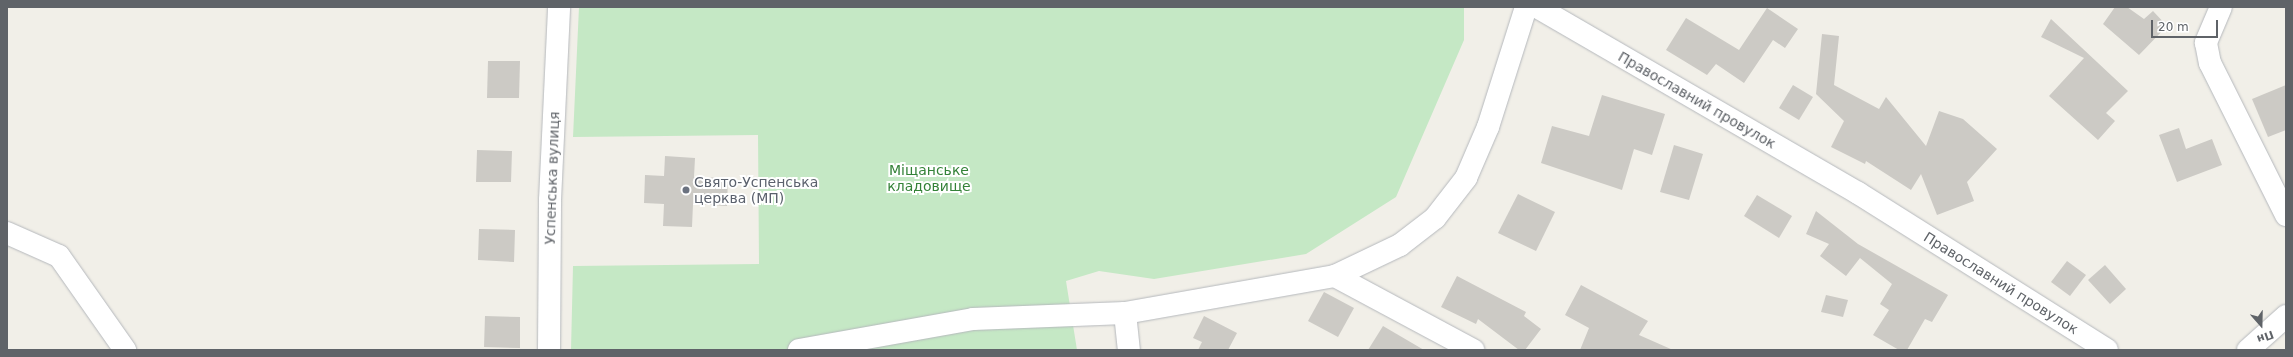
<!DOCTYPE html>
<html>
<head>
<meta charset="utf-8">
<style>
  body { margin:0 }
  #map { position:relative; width:2293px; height:357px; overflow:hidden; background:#f1efe8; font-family:"DejaVu Sans",sans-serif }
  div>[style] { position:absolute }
  .green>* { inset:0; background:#c5e8c5 }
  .building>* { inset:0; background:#cccac5 }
  .roads { filter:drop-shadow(0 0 1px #b5b8bc) drop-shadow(0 0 1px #b5b8bc) }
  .minor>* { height:22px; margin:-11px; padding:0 11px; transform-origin:11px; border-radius:11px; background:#fff }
  .dots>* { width:11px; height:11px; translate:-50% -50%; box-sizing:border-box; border:2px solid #fff; border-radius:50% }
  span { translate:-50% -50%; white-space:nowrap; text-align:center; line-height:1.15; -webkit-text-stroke:4px #fff; paint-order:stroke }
  .street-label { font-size:14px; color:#5f6368 }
  .park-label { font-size:14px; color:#348238 }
  .worship-label { font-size:14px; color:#5b616d }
  .left { translate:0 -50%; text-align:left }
  .frame { position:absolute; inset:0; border:8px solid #5f6368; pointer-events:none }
  .north { position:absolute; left:2241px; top:305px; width:40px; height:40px; -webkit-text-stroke:3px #fff; paint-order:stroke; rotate:160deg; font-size:11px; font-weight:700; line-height:16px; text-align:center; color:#5f6368 }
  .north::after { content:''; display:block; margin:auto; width:14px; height:18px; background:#5f6368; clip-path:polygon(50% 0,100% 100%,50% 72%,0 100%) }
  .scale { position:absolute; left:2151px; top:20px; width:67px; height:18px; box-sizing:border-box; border:2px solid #5f6368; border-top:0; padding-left:5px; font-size:12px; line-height:14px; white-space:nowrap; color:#5f6368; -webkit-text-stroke:3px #fff; paint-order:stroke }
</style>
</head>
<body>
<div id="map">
  <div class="green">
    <i style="clip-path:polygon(579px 7px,1464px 7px,1464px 40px,1396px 197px,1306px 254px,1154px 279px,1099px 271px,1066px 281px,1077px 350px,571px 350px,573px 266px,759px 264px,758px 135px,573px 137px)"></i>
  </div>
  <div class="building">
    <i style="clip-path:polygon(2115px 7px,2127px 7px,2144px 19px,2153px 11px,2167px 26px,2139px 55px,2103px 24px)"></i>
    <i style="clip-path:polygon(1767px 8px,1798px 29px,1785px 48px,1773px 40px,1744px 83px,1716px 64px,1707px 75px,1666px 50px,1686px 18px,1739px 50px)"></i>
    <i style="clip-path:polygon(2051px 19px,2128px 91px,2106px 113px,2115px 121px,2098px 140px,2049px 96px,2084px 58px,2041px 37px)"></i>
    <i style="clip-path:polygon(1822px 34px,1839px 36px,1834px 85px,1879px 109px,1886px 97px,1926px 146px,1939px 111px,1963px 119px,1997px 149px,1967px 182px,1974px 201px,1937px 215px,1921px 174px,1911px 190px,1866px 161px,1865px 164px,1831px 147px,1844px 121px,1816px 94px)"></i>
    <i style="clip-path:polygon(488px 61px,520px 61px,519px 98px,487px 98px)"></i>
    <i style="clip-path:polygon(1793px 85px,1813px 97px,1799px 120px,1779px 108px)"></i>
    <i style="clip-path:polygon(2286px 85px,2286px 130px,2268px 137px,2252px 99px)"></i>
    <i style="clip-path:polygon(1602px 95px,1665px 114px,1652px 155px,1634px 149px,1622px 190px,1541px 163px,1552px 126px,1589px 136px)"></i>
    <i style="clip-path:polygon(2179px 128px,2186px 149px,2212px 139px,2222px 165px,2177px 182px,2159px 135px)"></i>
    <i style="clip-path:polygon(1674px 145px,1703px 154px,1689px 200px,1660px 192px)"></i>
    <i style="clip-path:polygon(477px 150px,512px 151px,511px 182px,476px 182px)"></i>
    <i style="clip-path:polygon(665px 156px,695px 158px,694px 177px,728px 178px,727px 206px,693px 204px,692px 227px,663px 226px,664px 204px,644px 203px,645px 175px,664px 176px)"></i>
    <i style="clip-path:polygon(1518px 194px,1555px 212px,1536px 251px,1498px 233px)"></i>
    <i style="clip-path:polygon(1757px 195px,1792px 216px,1779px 238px,1744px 216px)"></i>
    <i style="clip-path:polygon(1816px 211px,1858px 244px,1948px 295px,1932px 322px,1925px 319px,1907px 350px,1899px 350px,1873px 335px,1889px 310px,1880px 304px,1892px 284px,1860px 258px,1846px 276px,1820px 256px,1829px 244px,1806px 234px)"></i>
    <i style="clip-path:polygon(479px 229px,515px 230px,514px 262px,478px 260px)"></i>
    <i style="clip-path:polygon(2067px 261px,2086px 275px,2070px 296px,2051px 282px)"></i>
    <i style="clip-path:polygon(2105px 265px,2126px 289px,2110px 304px,2088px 280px)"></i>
    <i style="clip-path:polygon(1457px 276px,1526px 312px,1524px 316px,1541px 329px,1525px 350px,1519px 350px,1478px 319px,1476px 324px,1441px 307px)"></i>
    <i style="clip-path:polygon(1581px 285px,1648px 321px,1639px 335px,1673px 350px,1580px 350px,1589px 328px,1565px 315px)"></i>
    <i style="clip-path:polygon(1324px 292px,1354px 308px,1338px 337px,1308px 321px)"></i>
    <i style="clip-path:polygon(1826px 295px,1848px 300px,1843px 317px,1821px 312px)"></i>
    <i style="clip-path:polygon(485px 316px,520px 317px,520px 348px,484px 347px)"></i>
    <i style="clip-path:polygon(1204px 316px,1237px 333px,1228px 350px,1198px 350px,1202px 342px,1193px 338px)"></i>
    <i style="clip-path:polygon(1383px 326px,1424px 350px,1368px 350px)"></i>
  </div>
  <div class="roads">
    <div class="minor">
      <i style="left:1537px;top:7px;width:371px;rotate:30.1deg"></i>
      <i style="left:1858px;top:193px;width:294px;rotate:32.2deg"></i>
      <i style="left:2221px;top:7px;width:39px;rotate:113deg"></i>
      <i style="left:2206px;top:43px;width:20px;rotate:79deg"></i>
      <i style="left:2210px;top:63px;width:170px;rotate:63.4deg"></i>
      <i style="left:7px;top:233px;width:57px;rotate:23.9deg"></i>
      <i style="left:59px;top:256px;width:115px;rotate:54.9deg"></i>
      <i style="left:1335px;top:276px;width:157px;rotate:28.2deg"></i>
      <i style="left:1125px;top:313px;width:37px;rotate:84deg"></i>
      <i style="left:549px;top:350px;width:150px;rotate:-89.6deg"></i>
      <i style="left:550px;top:200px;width:193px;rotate:-87.3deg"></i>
      <i style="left:799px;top:350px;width:177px;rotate:-10.1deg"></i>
      <i style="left:973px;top:319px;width:152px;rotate:-2.3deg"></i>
      <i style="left:1125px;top:313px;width:213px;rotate:-10deg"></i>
      <i style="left:1335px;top:276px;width:72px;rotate:-25.5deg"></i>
      <i style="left:1400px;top:245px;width:44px;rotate:-37.6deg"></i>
      <i style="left:1435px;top:218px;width:51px;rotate:-52.2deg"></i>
      <i style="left:1466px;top:178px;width:56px;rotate:-66.7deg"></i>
      <i style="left:1488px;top:127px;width:126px;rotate:-72.4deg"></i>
      <i style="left:2248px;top:350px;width:51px;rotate:-41.8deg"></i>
    </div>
  </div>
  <div class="dots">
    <i style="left:686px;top:190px;background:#6b7280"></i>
  </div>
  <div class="street-label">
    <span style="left:1697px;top:100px;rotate:30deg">Православний провулок</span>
    <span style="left:552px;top:178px;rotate:-88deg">Успенська вулиця</span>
    <span style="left:2001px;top:283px;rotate:32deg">Православний провулок</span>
  </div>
  <div class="park-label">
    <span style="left:929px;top:178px">Міщанське<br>кладовище</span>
  </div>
  <div class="worship-label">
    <span class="left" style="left:694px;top:190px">Свято-Успенська<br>церква (МП)</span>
  </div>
  <div class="frame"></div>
  <div class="north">Пн</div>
  <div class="scale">20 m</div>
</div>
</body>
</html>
